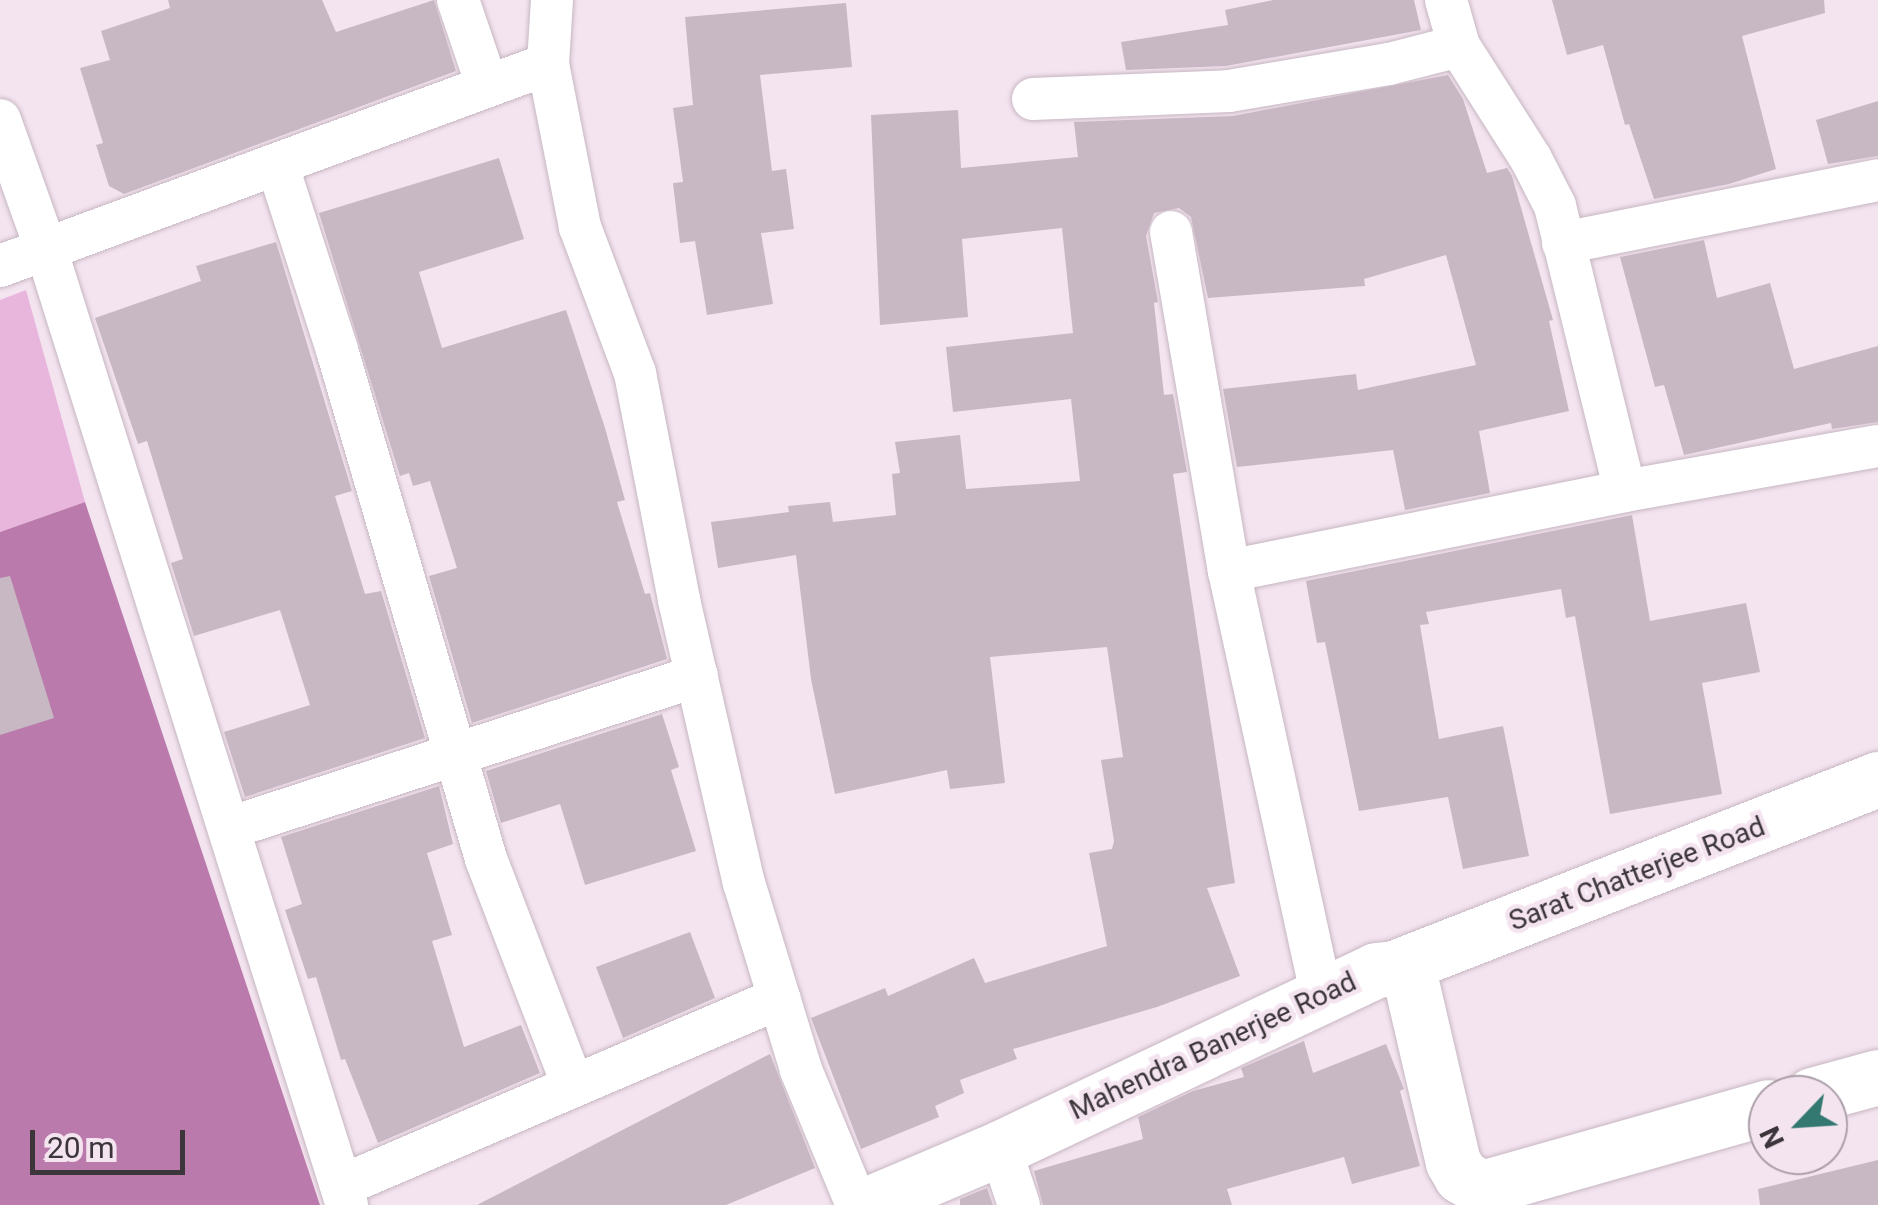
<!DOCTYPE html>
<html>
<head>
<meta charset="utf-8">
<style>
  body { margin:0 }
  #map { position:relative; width:1878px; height:1205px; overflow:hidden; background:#f4e4f0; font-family:Roboto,sans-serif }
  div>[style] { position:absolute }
  .green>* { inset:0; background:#e8b5dc }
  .water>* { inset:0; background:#ba7aac }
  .building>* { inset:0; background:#c8b8c4 }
  .roads { filter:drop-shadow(0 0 2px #c6b7c2) drop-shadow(0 0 2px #c6b7c2) }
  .street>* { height:42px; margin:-21px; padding:0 21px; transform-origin:21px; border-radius:21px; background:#fff }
  .secondary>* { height:55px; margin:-27.5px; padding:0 27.5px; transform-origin:27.5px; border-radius:27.5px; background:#fff }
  span { translate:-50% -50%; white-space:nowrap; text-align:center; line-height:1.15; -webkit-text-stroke:9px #f4e4f0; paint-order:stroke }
  .street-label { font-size:28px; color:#3c363b }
  .north { position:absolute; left:1748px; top:1075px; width:100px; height:100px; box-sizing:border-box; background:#f4e4f0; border:2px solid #aa9ea8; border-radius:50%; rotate:245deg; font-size:28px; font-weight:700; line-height:40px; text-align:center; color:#3c363b }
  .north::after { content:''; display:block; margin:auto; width:35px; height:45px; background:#337971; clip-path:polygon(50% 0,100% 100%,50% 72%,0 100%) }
  .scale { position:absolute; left:30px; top:1130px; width:155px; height:45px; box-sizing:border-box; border:5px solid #3c363b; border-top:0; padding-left:12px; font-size:30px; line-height:35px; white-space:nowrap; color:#3c363b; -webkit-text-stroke:8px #f4e4f0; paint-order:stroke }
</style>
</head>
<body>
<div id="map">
  <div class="green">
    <i style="clip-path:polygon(26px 290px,85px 502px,0 532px,0 300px)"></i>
  </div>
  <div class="water">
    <i style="clip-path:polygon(85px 502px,320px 1205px,0 1205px,0 532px)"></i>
  </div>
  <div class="building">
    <i style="clip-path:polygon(168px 0,322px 0,336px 32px,434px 0,456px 71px,124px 194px,109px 186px,96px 145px,103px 143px,80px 68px,110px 60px,101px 31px,170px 8px)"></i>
    <i style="clip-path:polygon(1273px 0,1414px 0,1421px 30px,1226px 66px,1126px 70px,1121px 42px,1228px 25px,1225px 10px)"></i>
    <i style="clip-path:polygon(1552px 0,1824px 0,1825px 13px,1742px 36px,1776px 169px,1729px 184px,1654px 199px,1629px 124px,1625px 125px,1603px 45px,1567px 55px)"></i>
    <i style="clip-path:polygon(846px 3px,852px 67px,760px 75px,772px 171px,786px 169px,794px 229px,761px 233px,773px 304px,707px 315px,695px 241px,680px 243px,673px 183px,683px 182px,673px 108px,693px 105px,685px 17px)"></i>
    <i style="clip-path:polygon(1448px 75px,1463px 99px,1487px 173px,1507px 168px,1512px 176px,1553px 320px,1549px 321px,1569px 411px,1479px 431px,1490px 493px,1405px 510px,1393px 450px,1237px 467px,1223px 389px,1356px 374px,1358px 390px,1476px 365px,1446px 255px,1364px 279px,1365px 286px,1208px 298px,1191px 217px,1179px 208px,1154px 213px,1146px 236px,1158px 302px,1154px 303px,1164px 395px,1173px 394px,1187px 472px,1173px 474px,1235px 883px,1207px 888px,1240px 976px,1157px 1007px,1013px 1049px,1017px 1059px,960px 1080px,964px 1093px,935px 1106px,939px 1117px,861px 1149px,811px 1018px,885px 988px,888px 996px,974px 958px,985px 983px,1107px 946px,1089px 853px,1112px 849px,1114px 841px,1101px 760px,1123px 757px,1107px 647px,990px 657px,1005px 783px,950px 789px,947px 770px,835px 794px,811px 679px,796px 555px,718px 568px,711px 522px,789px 512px,788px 506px,830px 502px,833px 522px,896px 515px,892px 474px,900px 473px,895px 442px,960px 435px,966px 489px,1080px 481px,1071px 399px,953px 412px,946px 347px,1073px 333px,1062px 228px,962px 239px,968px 317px,880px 325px,871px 115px,958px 110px,961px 168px,1078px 157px,1074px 122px,1233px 116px)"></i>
    <i style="clip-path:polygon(1878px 101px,1878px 156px,1828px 164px,1816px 120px)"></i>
    <i style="clip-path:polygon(499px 158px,524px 239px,419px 272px,442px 348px,566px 310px,605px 428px,625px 500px,617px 502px,645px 594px,650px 593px,667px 659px,472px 723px,429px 576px,457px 568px,430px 481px,413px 486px,409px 473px,400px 476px,319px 213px)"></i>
    <i style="clip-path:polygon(1704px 240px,1717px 298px,1770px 283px,1794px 369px,1878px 346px,1878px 422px,1832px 429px,1831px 423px,1684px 455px,1664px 385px,1655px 387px,1620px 257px)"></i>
    <i style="clip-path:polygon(276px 242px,352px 491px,335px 496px,365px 594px,381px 591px,425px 738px,245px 797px,224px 732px,310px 705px,280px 610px,194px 636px,171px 563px,183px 559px,147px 441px,138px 444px,95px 318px,201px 281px,196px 266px)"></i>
    <i style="clip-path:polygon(1632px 515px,1650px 621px,1746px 603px,1760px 672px,1702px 683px,1722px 794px,1610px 814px,1575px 616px,1566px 618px,1561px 589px,1426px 612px,1429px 624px,1420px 625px,1439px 739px,1503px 726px,1529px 856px,1463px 869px,1448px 797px,1359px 811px,1325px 642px,1317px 643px,1306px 581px)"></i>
    <i style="clip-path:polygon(10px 576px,54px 718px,0 735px,0 578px)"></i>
    <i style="clip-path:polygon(662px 714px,679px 767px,671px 770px,696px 851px,585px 885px,560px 804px,501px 823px,486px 771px)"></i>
    <i style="clip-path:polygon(439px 786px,453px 844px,427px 853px,452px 935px,432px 941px,464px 1047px,521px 1025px,540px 1073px,378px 1143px,345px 1059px,341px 1060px,316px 977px,308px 979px,285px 910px,302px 904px,281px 837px)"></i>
    <i style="clip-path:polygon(690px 932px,715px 998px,623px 1038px,596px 967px)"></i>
    <i style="clip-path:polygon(1304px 1041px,1313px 1073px,1386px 1044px,1404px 1089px,1400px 1091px,1420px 1166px,1352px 1184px,1344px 1157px,1227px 1189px,1232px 1205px,1043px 1205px,1034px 1171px,1143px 1139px,1138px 1117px,1193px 1091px,1244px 1077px,1241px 1068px)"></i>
    <i style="clip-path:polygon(770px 1054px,815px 1168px,726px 1205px,477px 1205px)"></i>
    <i style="clip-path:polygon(1878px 1160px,1878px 1205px,1760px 1205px,1758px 1189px)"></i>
    <i style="clip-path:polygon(987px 1188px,993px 1205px,960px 1205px,960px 1199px)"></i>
  </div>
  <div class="roads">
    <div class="street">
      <i style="left:458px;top:0;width:90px;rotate:71.2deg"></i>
      <i style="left:552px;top:0;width:64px;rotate:93.6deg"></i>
      <i style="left:548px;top:64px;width:166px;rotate:78.9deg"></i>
      <i style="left:580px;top:227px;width:156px;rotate:69.4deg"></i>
      <i style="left:635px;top:373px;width:231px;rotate:79deg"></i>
      <i style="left:679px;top:600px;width:290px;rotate:77.1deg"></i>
      <i style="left:744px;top:883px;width:195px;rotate:73deg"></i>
      <i style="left:801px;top:1070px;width:146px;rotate:67.5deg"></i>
      <i style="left:1446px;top:0;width:48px;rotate:74.2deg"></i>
      <i style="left:1459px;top:46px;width:134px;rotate:57.5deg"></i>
      <i style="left:1531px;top:159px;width:53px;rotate:62.9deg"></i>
      <i style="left:1555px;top:206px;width:293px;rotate:76.2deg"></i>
      <i style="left:1625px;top:491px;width:257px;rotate:-10.1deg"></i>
      <i style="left:1033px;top:99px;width:196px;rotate:-2.3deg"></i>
      <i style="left:1229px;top:91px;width:162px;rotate:-9.6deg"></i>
      <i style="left:1389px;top:64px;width:72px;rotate:-14.4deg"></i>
      <i style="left:0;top:120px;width:140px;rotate:70.4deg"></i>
      <i style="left:47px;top:252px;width:999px;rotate:72.53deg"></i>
      <i style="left:278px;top:167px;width:192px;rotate:72.1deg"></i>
      <i style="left:337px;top:350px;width:530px;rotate:73.68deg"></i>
      <i style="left:486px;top:859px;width:243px;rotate:69deg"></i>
      <i style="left:1171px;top:232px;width:344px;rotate:80.3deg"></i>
      <i style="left:1229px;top:571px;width:431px;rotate:77.7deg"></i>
      <i style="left:1563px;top:243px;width:321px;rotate:-11.3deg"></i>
      <i style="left:0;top:266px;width:584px;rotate:-20.23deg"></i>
      <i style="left:1229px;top:571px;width:404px;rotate:-11.4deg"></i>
      <i style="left:229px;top:828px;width:492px;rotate:-18deg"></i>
      <i style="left:1000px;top:1148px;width:60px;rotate:71.6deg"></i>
      <i style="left:341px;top:1186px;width:477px;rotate:-23.2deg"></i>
    </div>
    <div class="secondary">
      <i style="left:1394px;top:968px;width:520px;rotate:-21.33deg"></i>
      <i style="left:1812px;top:1095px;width:68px;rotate:-15.3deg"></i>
      <i style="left:866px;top:1205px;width:146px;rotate:-23deg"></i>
      <i style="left:1000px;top:1148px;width:416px;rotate:-25.3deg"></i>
      <i style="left:1376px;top:970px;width:18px;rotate:-6deg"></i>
      <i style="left:1394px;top:968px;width:22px;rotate:39deg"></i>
      <i style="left:1411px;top:982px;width:185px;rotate:76.9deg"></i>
      <i style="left:1453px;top:1162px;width:16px;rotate:60deg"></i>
      <i style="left:1461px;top:1176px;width:24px;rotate:30deg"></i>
      <i style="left:1482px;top:1188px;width:297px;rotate:-15.8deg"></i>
    </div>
  </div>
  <div class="street-label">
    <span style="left:1637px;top:874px;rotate:-21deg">Sarat Chatterjee Road</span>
    <span style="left:1213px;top:1046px;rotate:-25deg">Mahendra Banerjee Road</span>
  </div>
  <div class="north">N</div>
  <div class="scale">20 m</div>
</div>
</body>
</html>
